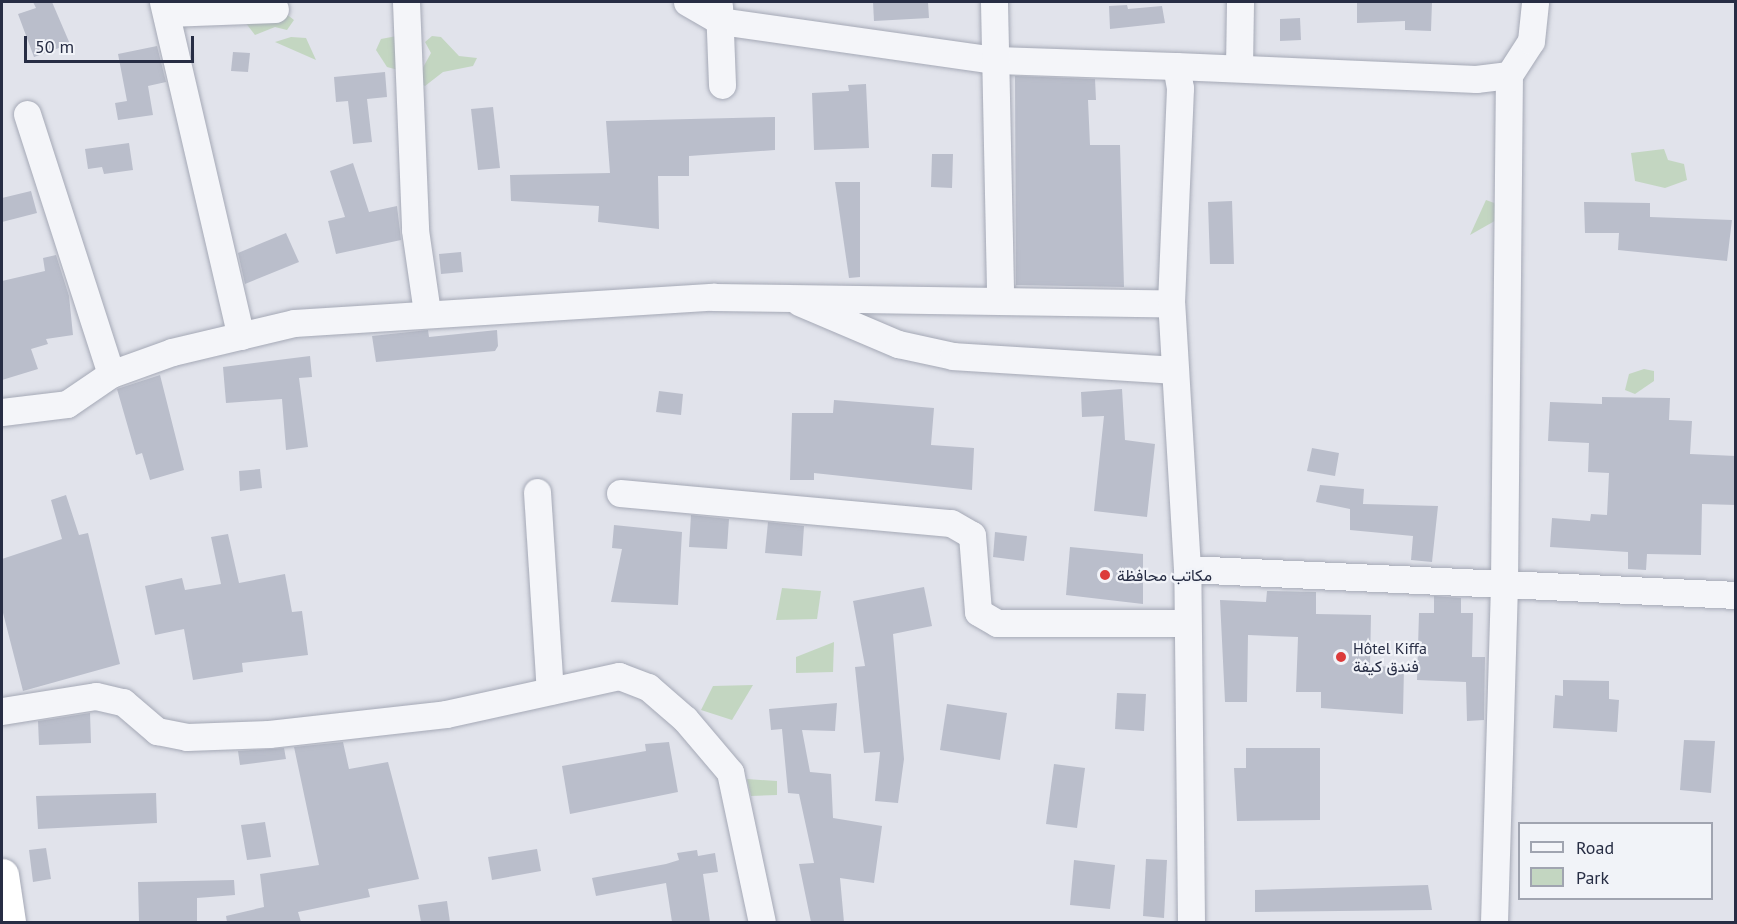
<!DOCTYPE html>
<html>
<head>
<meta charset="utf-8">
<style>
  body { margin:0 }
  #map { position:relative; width:1737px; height:924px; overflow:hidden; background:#e1e3eb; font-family:"PT Sans",Vazirmatn,sans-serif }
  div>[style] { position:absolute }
  .green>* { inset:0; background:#c3d6c1 }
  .building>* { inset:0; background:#babecb }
  .roads { filter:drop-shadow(0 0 2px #a5a9b6) drop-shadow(0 0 2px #a5a9b6) }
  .street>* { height:27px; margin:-13.5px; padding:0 13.5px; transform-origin:13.5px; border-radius:13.5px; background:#f4f5f9 }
  .highway>* { height:33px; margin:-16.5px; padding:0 16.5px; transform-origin:16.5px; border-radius:16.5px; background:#fff }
  .dots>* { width:16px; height:16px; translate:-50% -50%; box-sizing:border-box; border:3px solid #f1f3f8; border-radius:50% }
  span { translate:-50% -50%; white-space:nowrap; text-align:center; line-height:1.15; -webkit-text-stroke:4.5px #f1f3f8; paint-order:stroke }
  .poi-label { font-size:16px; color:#272d44 }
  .left { translate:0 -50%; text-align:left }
  .frame { position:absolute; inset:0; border:3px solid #272d44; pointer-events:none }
  .legend { position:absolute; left:1518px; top:822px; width:195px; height:78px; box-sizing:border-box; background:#f1f3f8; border:2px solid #a0a4b0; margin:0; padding:8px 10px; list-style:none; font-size:18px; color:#272d44 }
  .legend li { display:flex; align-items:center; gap:12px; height:30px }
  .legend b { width:30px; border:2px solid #a0a4b0 }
  .scale { position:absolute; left:24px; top:36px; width:170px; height:27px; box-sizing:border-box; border:3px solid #272d44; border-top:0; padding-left:8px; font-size:18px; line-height:21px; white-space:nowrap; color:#272d44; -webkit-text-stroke:4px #f1f3f8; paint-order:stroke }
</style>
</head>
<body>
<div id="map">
  <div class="green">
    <i style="clip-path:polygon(285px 13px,294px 20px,287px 30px,275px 27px,255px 35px,245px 22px)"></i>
    <i style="clip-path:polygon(402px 35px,402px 71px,387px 67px,376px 50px,381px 39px)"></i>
    <i style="clip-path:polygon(432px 36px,441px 37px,459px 56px,477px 58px,473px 66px,443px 72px,425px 86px,416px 80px,431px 53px,425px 42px)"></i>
    <i style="clip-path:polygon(291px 37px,306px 38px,316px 60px,275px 42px)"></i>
    <i style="clip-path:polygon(1664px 149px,1668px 160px,1684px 164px,1687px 180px,1665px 188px,1635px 181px,1631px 153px)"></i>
    <i style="clip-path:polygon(1486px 200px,1497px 204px,1500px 218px,1470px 235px)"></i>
    <i style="clip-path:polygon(1644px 369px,1654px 371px,1654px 381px,1635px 394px,1625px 390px,1629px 374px)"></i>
    <i style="clip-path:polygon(782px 588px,821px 591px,817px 619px,776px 620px)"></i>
    <i style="clip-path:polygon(834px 642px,833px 672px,796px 673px,796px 657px)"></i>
    <i style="clip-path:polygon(753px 685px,732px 720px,701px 710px,713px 686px)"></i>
    <i style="clip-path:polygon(747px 779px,777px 781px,777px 795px,751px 796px)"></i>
  </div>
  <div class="building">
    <i style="clip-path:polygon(33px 2px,52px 2px,70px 44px,34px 57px,18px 14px,36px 8px)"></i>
    <i style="clip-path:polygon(873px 2px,928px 2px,929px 18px,874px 21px)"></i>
    <i style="clip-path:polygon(1357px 2px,1432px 2px,1431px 31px,1405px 30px,1405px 21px,1357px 23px)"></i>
    <i style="clip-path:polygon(1127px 5px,1128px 9px,1162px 6px,1165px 23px,1110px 29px,1109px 6px)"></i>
    <i style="clip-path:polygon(1300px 18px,1301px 40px,1280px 41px,1280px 19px)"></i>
    <i style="clip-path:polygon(157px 46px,166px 82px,148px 86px,153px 115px,118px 120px,115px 103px,127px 101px,118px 54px)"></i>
    <i style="clip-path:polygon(233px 52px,250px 53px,248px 72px,231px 71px)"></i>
    <i style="clip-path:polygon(385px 72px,387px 97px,367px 99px,372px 142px,353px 144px,348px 101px,336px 102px,334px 77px)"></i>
    <i style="clip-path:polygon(1015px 76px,1095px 79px,1096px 100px,1088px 100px,1090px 145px,1120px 145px,1124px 287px,1016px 285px)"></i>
    <i style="clip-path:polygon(866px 84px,869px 148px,814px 150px,812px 93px,849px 91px,848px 85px)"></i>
    <i style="clip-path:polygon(493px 107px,500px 168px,478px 170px,471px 109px)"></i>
    <i style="clip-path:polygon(775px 117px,775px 150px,689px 156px,689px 176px,658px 176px,659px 229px,598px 222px,599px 206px,511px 201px,510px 175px,610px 173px,606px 121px)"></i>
    <i style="clip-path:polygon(129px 143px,133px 170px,104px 174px,102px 167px,88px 169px,85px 149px)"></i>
    <i style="clip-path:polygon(932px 154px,953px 154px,952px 188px,931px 187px)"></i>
    <i style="clip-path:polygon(353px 163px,369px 212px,397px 206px,401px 240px,336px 254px,328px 221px,345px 217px,330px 171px)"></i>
    <i style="clip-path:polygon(835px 182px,860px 182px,860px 277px,849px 278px)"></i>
    <i style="clip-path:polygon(31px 191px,37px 213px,2px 222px,2px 198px)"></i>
    <i style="clip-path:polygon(1232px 201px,1234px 264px,1210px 264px,1208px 202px)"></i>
    <i style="clip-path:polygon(1584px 202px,1650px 203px,1650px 217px,1732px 220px,1727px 261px,1618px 250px,1619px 233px,1585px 233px)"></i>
    <i style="clip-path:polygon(286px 233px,299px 262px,245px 284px,238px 253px)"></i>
    <i style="clip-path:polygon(461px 252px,463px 272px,441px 274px,439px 254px)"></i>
    <i style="clip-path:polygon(56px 255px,69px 296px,73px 335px,46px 339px,48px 344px,31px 349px,38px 369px,2px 380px,2px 281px,45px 271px,43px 258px)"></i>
    <i style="clip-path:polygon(428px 330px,429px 337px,497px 330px,498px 346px,495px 351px,376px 362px,372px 336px)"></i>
    <i style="clip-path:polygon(310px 356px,312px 377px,299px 378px,308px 447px,286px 450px,282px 399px,226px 403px,223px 367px)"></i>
    <i style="clip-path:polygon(160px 375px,184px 470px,150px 480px,142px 453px,136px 455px,117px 389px)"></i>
    <i style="clip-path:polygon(1122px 389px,1125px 440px,1155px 444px,1147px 517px,1094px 511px,1104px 416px,1082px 417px,1081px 392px)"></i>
    <i style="clip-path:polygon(659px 391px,683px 394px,681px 415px,656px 412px)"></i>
    <i style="clip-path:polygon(1602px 397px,1670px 398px,1669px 420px,1692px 421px,1690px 454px,1736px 456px,1736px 505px,1702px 504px,1701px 555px,1647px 554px,1646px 570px,1628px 569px,1628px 552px,1550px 547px,1552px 518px,1590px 521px,1591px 514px,1607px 515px,1609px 473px,1588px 472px,1589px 443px,1548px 441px,1550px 402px,1602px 404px)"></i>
    <i style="clip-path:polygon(834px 400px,934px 408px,931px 445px,974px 448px,972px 490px,814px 473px,814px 480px,790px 480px,792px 413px,833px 413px)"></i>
    <i style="clip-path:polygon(1312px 448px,1339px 453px,1335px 476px,1307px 471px)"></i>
    <i style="clip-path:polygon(260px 469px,262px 488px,240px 491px,239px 471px)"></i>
    <i style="clip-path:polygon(1320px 485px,1364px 489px,1363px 504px,1438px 506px,1432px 562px,1411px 560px,1413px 536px,1350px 530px,1350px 509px,1316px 502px)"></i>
    <i style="clip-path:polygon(66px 495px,79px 535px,88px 533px,120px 664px,23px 691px,2px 609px,2px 559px,62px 539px,51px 500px)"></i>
    <i style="clip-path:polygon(691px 515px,729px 519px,727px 549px,689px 547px)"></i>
    <i style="clip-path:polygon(768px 522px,804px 526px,802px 556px,765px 553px)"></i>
    <i style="clip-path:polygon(614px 525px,682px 532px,678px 605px,611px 602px,622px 549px,612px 548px)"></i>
    <i style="clip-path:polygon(995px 532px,1027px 536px,1024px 561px,993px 557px)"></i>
    <i style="clip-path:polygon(228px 534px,239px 583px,285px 574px,292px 612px,302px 611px,308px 655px,242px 663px,243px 672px,193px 680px,184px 629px,155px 635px,145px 586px,182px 578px,185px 590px,221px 584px,211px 537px)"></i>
    <i style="clip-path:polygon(1070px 547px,1143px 554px,1143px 604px,1066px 595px)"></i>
    <i style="clip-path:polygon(924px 587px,932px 626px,893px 634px,904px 759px,898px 803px,875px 801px,880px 752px,864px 753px,855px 667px,865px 666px,853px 601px)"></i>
    <i style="clip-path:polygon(1267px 591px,1316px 592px,1316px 614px,1371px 615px,1370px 666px,1404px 667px,1403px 714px,1321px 708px,1321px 692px,1296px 692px,1298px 637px,1248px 635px,1247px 702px,1225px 702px,1220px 600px,1266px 602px)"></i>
    <i style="clip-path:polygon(1434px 596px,1461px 598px,1461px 613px,1473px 613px,1472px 657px,1485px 657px,1484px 720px,1467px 721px,1466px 682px,1417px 680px,1419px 613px,1434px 613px)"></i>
    <i style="clip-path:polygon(1563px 680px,1609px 681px,1609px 699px,1619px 700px,1617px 732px,1553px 728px,1555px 695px,1563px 696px)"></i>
    <i style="clip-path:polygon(1117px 693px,1146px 694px,1144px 731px,1115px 729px)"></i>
    <i style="clip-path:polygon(837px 703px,835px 731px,802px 730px,810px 772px,831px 774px,833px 818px,882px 826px,874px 883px,840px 878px,844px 922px,811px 922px,799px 864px,814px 863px,799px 794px,788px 793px,782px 729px,771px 730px,769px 709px)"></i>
    <i style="clip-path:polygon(947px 704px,1007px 713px,1000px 760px,940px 750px)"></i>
    <i style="clip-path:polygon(90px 713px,91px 743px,39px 745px,38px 721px)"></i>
    <i style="clip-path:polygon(1684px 740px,1715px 741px,1711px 793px,1680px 790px)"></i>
    <i style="clip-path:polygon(343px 742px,349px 769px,388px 762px,419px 879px,368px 889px,370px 897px,298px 912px,301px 922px,227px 922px,226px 916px,264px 907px,260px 874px,319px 865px,294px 747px)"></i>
    <i style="clip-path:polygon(669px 742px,678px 792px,570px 814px,562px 766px,646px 751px,645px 744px)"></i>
    <i style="clip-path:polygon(284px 748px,286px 759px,240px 765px,238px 751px)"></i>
    <i style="clip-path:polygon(1246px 748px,1320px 748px,1320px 820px,1237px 821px,1234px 768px,1246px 768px)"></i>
    <i style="clip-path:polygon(1054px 764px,1085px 768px,1077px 828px,1046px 824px)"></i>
    <i style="clip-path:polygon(156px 793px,157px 823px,38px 829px,36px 796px)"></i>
    <i style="clip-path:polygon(265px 822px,271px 857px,247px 860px,241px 825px)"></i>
    <i style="clip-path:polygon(46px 848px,51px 879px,33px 882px,29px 850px)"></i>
    <i style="clip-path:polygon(537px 849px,541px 871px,492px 880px,488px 857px)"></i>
    <i style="clip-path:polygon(697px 850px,698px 856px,715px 853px,718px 872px,703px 874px,710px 922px,672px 922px,666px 883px,596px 896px,592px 878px,666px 864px,679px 860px,677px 853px)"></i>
    <i style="clip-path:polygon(1146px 859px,1167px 860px,1164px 918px,1143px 916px)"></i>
    <i style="clip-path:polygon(1074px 860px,1115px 865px,1110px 909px,1070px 905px)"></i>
    <i style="clip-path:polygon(234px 880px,235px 895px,197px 898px,197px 922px,139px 922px,138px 882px)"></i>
    <i style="clip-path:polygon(1428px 885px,1432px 910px,1255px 912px,1255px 890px)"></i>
    <i style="clip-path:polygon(447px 901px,450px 922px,421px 922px,418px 905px)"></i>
  </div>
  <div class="roads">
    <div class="street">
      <i style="left:163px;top:2px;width:343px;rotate:76.9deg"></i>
      <i style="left:406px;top:2px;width:228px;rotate:87.7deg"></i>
      <i style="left:415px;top:230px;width:83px;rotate:81.7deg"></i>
      <i style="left:687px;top:2px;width:38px;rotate:30deg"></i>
      <i style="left:720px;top:21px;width:278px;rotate:8.1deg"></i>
      <i style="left:995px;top:60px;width:181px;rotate:1.9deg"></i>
      <i style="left:994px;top:2px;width:295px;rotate:88.8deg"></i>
      <i style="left:719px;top:6px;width:79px;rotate:87.8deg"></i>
      <i style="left:167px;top:13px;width:108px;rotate:-2.1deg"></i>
      <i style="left:1239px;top:67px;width:65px;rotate:-89.1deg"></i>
      <i style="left:27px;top:114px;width:273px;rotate:72.1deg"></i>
      <i style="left:799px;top:302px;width:108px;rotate:23deg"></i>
      <i style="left:898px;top:344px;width:56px;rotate:12.3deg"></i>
      <i style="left:953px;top:356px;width:222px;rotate:3.6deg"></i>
      <i style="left:2px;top:412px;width:65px;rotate:-7deg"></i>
      <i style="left:67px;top:404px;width:53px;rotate:-34.3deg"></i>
      <i style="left:111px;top:374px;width:65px;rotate:-19.8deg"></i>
      <i style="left:172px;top:352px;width:125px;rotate:-13.4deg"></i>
      <i style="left:294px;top:323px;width:420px;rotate:-3.6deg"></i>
      <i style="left:713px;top:297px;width:458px;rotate:0.8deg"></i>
      <i style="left:537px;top:492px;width:199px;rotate:86.3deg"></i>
      <i style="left:620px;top:493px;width:332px;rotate:5.2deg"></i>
      <i style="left:951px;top:523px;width:24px;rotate:30deg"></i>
      <i style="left:972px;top:535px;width:77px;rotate:85.5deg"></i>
      <i style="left:978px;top:612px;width:22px;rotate:30deg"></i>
      <i style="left:997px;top:623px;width:190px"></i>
      <i style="left:1187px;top:569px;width:550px;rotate:2.71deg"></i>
      <i style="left:2px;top:711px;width:95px;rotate:-9.1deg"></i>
      <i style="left:96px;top:696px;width:28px;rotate:13deg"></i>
      <i style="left:123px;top:702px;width:45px;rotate:40.5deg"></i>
      <i style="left:157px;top:731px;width:31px;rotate:11deg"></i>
      <i style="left:187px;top:737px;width:82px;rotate:-2.1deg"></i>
      <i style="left:269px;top:734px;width:178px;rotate:-6.4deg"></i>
      <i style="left:446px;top:714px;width:177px;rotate:-12.4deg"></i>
      <i style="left:619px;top:676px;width:31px;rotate:21deg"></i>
      <i style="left:648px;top:687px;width:49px;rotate:40.9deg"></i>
      <i style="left:685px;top:719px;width:70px;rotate:49.7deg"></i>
      <i style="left:730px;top:772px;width:153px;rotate:78deg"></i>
      <i style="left:1191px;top:922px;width:353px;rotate:-90.6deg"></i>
      <i style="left:1187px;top:569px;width:266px;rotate:-93.4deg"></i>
      <i style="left:1171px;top:303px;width:215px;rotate:-87.6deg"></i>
      <i style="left:1180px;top:88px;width:22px;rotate:-100deg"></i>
      <i style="left:1176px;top:66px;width:300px;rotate:2.5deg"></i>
      <i style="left:1476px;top:79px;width:33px;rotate:-7deg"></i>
      <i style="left:1509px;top:75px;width:40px;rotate:-57.1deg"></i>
      <i style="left:1531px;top:41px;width:39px;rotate:-84deg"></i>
      <i style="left:1494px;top:922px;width:338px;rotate:-88.3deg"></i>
      <i style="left:1504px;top:584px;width:509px;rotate:-89.44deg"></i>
    </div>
    <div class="highway">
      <i style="left:2px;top:875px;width:48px;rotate:81.5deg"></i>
    </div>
  </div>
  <div class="dots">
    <i style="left:1105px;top:575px;background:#dc3a3a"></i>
    <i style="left:1341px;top:657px;background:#dc3a3a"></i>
  </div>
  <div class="poi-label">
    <span class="left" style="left:1117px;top:575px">مكاتب محافظة</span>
    <span class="left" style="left:1353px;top:657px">Hôtel Kiffa<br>فندق كيفة</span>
  </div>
  <div class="frame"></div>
  <ul class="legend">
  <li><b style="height:8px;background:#f4f5f9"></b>Road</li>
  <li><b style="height:16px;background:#c3d6c1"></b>Park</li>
  </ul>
  <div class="scale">50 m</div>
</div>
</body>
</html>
